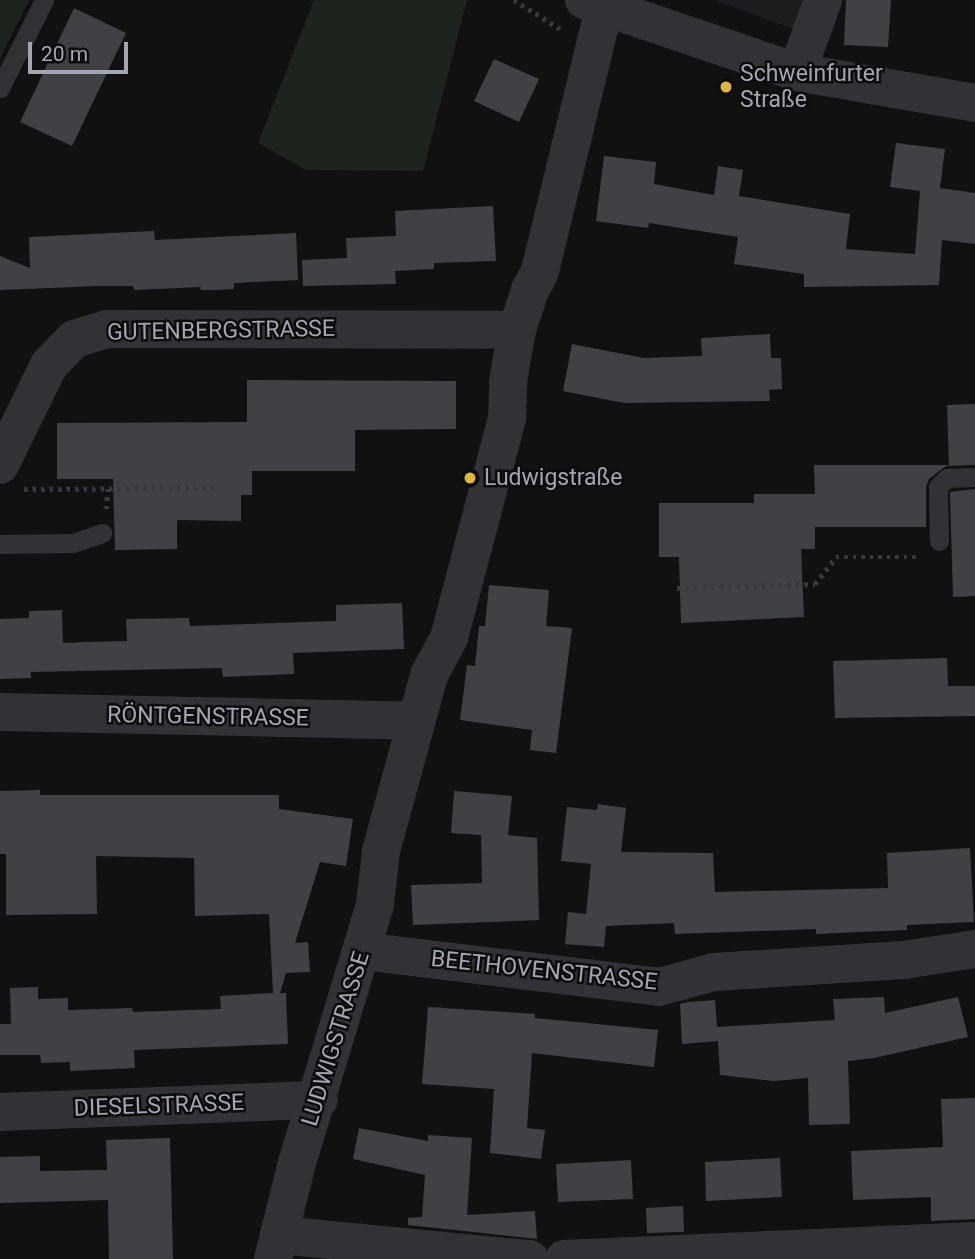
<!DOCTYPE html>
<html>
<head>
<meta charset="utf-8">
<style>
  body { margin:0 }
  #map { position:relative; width:975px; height:1259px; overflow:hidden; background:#111112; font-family:Roboto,sans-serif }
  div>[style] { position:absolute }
  .built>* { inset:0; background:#1d1d1f }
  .green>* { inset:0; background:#1d241e }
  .building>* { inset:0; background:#404145 }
  .path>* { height:4.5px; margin-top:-2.25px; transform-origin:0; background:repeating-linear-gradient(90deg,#38393d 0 3.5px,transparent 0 8.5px) }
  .lane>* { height:19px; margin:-9.5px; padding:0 9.5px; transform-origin:9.5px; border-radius:9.5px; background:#323236 }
  .street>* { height:38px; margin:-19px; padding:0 19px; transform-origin:19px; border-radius:19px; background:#323236 }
  .dots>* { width:19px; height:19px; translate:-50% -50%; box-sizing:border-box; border:4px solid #0c0c0d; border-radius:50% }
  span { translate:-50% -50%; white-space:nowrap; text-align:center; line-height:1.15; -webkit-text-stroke:5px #0c0c0d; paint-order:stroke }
  .poi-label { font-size:23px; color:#a3a6b1 }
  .left { translate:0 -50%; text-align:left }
  .street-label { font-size:23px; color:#a3a6b1 }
  .scale { position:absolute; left:28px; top:42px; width:100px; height:32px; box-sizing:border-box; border:4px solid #a3a6b1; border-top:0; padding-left:9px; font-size:21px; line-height:24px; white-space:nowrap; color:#a3a6b1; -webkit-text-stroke:5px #0c0c0d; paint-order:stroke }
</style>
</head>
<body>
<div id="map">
  <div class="built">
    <i style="clip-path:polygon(714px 0,809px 0,799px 31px)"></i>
  </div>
  <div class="green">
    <i style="clip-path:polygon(0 0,29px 0,0 58px)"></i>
    <i style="clip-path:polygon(314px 0,467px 0,423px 171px,306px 170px,258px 143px)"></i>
  </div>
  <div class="building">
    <i style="clip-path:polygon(846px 0,891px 0,888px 47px,844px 45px)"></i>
    <i style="clip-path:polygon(74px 8px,126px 33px,72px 146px,20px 122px)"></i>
    <i style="clip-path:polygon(494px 59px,539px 79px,519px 122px,474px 101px)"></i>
    <i style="clip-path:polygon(896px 143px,945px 149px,940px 188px,975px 193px,975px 244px,942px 240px,939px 285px,804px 287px,804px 274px,734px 264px,738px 237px,649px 223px,648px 228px,596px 221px,604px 156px,656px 162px,654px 184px,714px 195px,718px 166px,743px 170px,739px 196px,850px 214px,846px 249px,915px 254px,920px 191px,890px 187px)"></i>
    <i style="clip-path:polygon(493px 206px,496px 261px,434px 263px,434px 269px,395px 271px,396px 284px,303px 286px,302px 260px,347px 258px,346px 238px,396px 236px,395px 211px)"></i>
    <i style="clip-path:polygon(154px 231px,155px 240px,296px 233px,298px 280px,234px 283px,234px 289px,216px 290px,201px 290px,200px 287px,134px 290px,133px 286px,98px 286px,0 290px,0 256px,30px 268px,29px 237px)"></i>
    <i style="clip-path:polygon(770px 334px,771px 358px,781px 358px,782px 389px,769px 390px,770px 401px,624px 403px,563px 391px,572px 344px,644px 358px,702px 356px,701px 338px)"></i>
    <i style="clip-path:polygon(247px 380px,456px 381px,456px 429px,355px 430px,355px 471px,252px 471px,252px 495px,241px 495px,241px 521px,177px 520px,177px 549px,115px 550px,113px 479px,57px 479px,57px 423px,247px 422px)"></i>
    <i style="clip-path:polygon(975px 404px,975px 465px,946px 466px,929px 479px,926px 487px,926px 527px,815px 527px,815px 549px,801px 549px,804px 617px,681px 623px,679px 557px,659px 557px,659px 503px,754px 503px,754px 494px,815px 494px,814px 465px,949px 465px,947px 405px)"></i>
    <i style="clip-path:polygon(975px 489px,975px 596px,953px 597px,950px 492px)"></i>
    <i style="clip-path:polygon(489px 585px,549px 590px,546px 626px,572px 628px,556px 753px,530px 750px,532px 730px,460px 720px,467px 665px,475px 666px,479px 626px,485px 626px)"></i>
    <i style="clip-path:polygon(402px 603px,404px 649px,293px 653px,294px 674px,223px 677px,222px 668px,31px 672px,31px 678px,0 679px,0 619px,29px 618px,29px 611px,62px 610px,63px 643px,88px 642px,127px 641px,126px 619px,189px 618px,190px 626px,336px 621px,336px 605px)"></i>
    <i style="clip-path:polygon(947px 658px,948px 686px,975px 686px,975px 716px,835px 718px,833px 661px)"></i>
    <i style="clip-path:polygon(40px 790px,40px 795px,279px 795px,279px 809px,353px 819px,346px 866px,320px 862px,295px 943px,308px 942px,310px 972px,286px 973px,280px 993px,286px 993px,288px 1044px,134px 1050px,135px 1068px,70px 1071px,70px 1062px,41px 1063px,40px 1055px,0 1055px,0 1024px,11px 1024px,10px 988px,38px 987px,38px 999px,68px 998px,68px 1010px,132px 1008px,133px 1012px,221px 1009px,220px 996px,273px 993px,269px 914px,195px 916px,194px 858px,96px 856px,97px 914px,6px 915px,6px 854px,0 854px,0 791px)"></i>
    <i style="clip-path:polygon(454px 791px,512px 796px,508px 835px,537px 838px,539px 920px,413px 925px,411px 885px,482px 883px,481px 835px,451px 833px)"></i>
    <i style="clip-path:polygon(598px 804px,626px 808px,621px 852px,713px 853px,715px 892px,888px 888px,887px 853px,970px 848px,974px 922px,907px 925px,907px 930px,816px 934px,816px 929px,675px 934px,674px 923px,606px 926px,604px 947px,565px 944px,568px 912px,586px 914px,591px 864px,561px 861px,567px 807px,597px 810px)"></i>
    <i style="clip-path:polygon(884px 997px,885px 1013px,958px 997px,968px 1037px,874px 1058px,848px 1061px,850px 1124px,809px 1125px,808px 1078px,774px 1081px,720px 1075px,718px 1041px,682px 1044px,680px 1004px,688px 1002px,715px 1000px,717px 1027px,835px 1020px,833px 999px)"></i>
    <i style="clip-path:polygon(428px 1007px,535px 1014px,535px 1018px,658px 1030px,654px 1067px,532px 1053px,527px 1128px,545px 1130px,541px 1159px,490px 1153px,494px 1089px,422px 1084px)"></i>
    <i style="clip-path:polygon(975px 1098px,975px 1219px,931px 1221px,931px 1197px,853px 1200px,851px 1151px,943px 1147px,941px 1099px)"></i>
    <i style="clip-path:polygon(359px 1128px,428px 1141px,428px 1135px,472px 1138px,467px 1215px,535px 1211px,537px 1239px,408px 1225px,408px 1218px,422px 1217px,425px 1175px,353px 1159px)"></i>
    <i style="clip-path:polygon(170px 1138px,173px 1259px,109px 1259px,108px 1200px,0 1203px,0 1157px,40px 1156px,40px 1171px,107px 1170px,106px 1140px)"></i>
    <i style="clip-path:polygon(780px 1158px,782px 1197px,706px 1201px,705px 1162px)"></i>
    <i style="clip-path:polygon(631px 1160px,633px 1199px,558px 1202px,556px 1164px)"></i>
    <i style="clip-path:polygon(683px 1206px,684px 1232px,647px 1233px,646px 1208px)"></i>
  </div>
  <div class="path">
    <i style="left:514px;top:0;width:57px;rotate:32deg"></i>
    <i style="left:24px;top:489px;width:191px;rotate:-0.3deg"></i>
    <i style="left:106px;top:509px;width:21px;rotate:-85deg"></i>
    <i style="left:677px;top:588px;width:138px;rotate:-1.7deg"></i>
    <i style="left:815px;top:584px;width:34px;rotate:-52deg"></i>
    <i style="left:836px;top:557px;width:85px"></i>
  </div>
  <div class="lane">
    <i style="left:0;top:88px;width:98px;rotate:-63.4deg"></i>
    <i style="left:939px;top:541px;width:54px;rotate:-91.1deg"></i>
    <i style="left:938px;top:487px;width:13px;rotate:-45deg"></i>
    <i style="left:947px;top:478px;width:28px;rotate:-2deg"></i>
    <i style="left:0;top:544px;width:73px;rotate:-0.8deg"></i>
    <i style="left:73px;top:543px;width:31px;rotate:-19deg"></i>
  </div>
  <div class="street">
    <i style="left:584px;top:0;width:225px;rotate:18.7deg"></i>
    <i style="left:797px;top:72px;width:181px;rotate:9.9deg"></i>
    <i style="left:797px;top:72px;width:77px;rotate:-70.1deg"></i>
    <i style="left:0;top:465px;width:111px;rotate:-63.9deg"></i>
    <i style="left:49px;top:365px;width:36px;rotate:-46deg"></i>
    <i style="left:74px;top:339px;width:34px;rotate:-17deg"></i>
    <i style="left:107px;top:329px;width:410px;rotate:0.1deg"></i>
    <i style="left:0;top:712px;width:416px;rotate:1.2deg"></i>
    <i style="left:362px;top:951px;width:299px;rotate:6.9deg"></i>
    <i style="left:659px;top:987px;width:57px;rotate:-15.3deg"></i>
    <i style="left:714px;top:972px;width:190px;rotate:-3.6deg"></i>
    <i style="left:904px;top:960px;width:72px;rotate:-8.8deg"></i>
    <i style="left:0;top:1112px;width:319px;rotate:-2.2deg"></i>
    <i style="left:279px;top:1235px;width:252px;rotate:5.5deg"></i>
    <i style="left:273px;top:1259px;width:99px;rotate:-76deg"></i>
    <i style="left:297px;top:1163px;width:270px;rotate:-73.2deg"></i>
    <i style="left:375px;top:904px;width:53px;rotate:-83.5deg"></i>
    <i style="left:381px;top:851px;width:182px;rotate:-74.7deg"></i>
    <i style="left:429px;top:675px;width:42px;rotate:-61.6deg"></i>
    <i style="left:449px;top:638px;width:227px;rotate:-75.2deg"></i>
    <i style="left:507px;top:419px;width:38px;rotate:-88deg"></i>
    <i style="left:508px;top:381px;width:52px;rotate:-80deg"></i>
    <i style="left:517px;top:330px;width:42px;rotate:-72deg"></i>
    <i style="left:530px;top:290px;width:21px;rotate:-62deg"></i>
    <i style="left:540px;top:271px;width:271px;rotate:-76.3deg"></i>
    <i style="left:564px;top:1259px;width:411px;rotate:-2.5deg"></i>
  </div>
  <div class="dots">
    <i style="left:726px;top:87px;background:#deb63d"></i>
    <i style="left:470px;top:478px;background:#deb63d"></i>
  </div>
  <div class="poi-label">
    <span class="left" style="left:740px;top:87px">Schweinfurter<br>Straße</span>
    <span class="left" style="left:484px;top:478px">Ludwigstraße</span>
  </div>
  <div class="street-label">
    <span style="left:221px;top:331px;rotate:-1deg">GUTENBERGSTRASSE</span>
    <span style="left:208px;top:717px;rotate:1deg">RÖNTGENSTRASSE</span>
    <span style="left:544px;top:971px;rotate:6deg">BEETHOVENSTRASSE</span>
    <span style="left:336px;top:1039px;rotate:-73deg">LUDWIGSTRASSE</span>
    <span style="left:159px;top:1106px;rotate:-2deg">DIESELSTRASSE</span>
  </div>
  <div class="scale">20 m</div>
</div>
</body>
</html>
